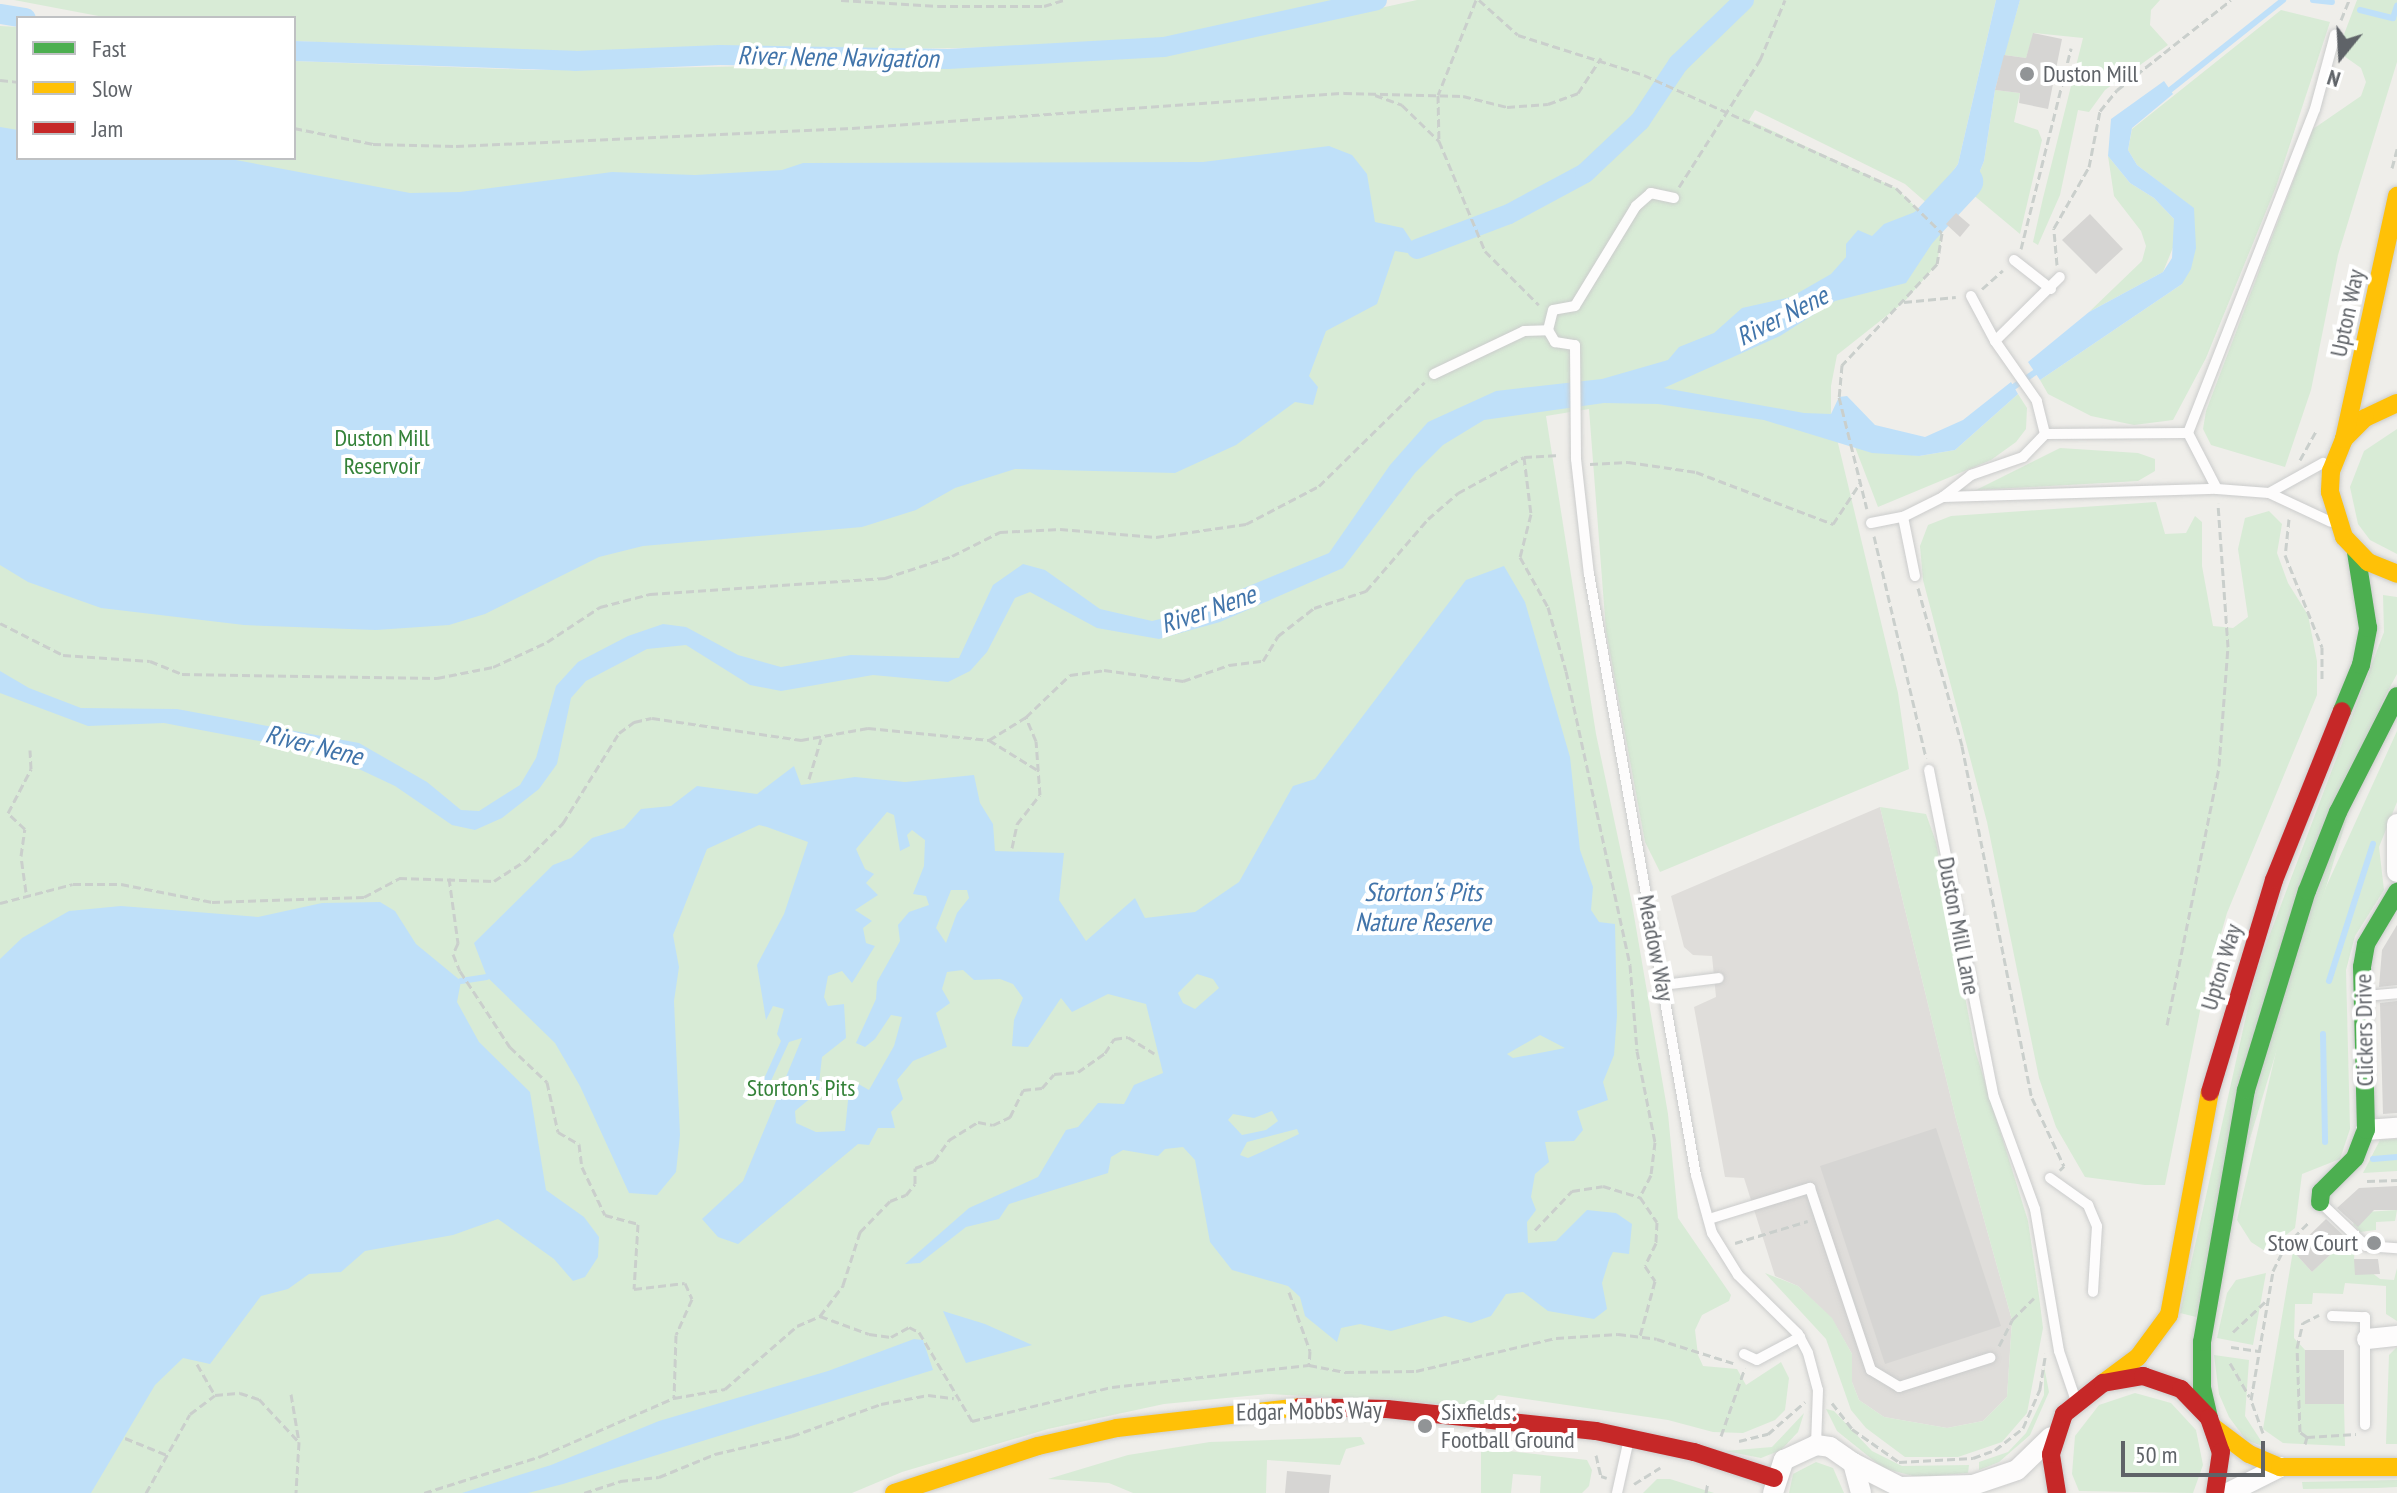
<!DOCTYPE html>
<html>
<head>
<meta charset="utf-8">
<style>
  body { margin:0 }
  #map { position:relative; width:2397px; height:1493px; overflow:hidden; background:#efeeea; font-family:"PT Sans Narrow",sans-serif }
  div>[style] { position:absolute }
  .industrial>* { inset:0; background:#dfddda }
  .green>* { inset:0; background:#d8ebd6 }
  .water>* { inset:0; background:#bfe0f9 }
  .stream>* { height:6px; margin:-3px; padding:0 3px; transform-origin:3px; border-radius:3px; background:#bfe0f9 }
  .canal>* { height:20px; margin:-10px; padding:0 10px; transform-origin:10px; border-radius:10px; background:#bfe0f9 }
  .river>* { height:34px; margin:-17px; padding:0 17px; transform-origin:17px; border-radius:17px; background:#bfe0f9 }
  .building>* { inset:0; background:#d6d5d3 }
  .path>* { height:3px; margin-top:-1.5px; transform-origin:0; background:repeating-linear-gradient(90deg,#cacfcc 0 8px,transparent 0 12px) }
  .roads { filter:drop-shadow(0 0 2px #cbcccc) drop-shadow(0 0 2px #cbcccc) }
  .lane>* { height:10px; margin:-5px; padding:0 5px; transform-origin:5px; border-radius:5px; background:#fdfcfc }
  .street>* { height:20px; margin:-10px; padding:0 10px; transform-origin:10px; border-radius:10px; background:#fdfcfc }
  .fast>* { height:18px; margin:-9px; padding:0 9px; transform-origin:9px; border-radius:9px; background:#4caf50 }
  .slow>* { height:18px; margin:-9px; padding:0 9px; transform-origin:9px; border-radius:9px; background:#ffc107 }
  .jam>* { height:18px; margin:-9px; padding:0 9px; transform-origin:9px; border-radius:9px; background:#c62828 }
  .dots>* { width:22px; height:22px; translate:-50% -50%; box-sizing:border-box; border:4px solid #fff; border-radius:50% }
  span { translate:-50% -50%; white-space:nowrap; text-align:center; line-height:1.15; -webkit-text-stroke:8px #fff; paint-order:stroke }
  .poi-label { font-size:24px; color:#5f6368 }
  .left { translate:0 -50%; text-align:left }
  .right { translate:-100% -50%; text-align:right }
  .street-label { font-size:24px; color:#5f6368 }
  .park-label { font-size:24px; color:#348238 }
  .water-label { font-size:26px; color:#4174aa; font-style:italic }
  .legend { position:absolute; left:16px; top:16px; width:280px; height:144px; box-sizing:border-box; background:#fff; border:2px solid #bfc1c3; margin:0; padding:10px 14px; list-style:none; font-size:24px; color:#5f6368 }
  .legend li { display:flex; align-items:center; gap:16px; height:40px }
  .legend b { width:40px; border:2px solid #bfc1c3 }
  .north { position:absolute; left:2301px; top:16px; width:80px; height:80px; -webkit-text-stroke:6px #fff; paint-order:stroke; rotate:198deg; font-size:22px; font-weight:700; line-height:32px; text-align:center; color:#5f6368 }
  .north::after { content:''; display:block; margin:auto; width:28px; height:36px; background:#5f6368; clip-path:polygon(50% 0,100% 100%,50% 72%,0 100%) }
  .scale { position:absolute; left:2121px; top:1441px; width:144px; height:36px; box-sizing:border-box; border:4px solid #5f6368; border-top:0; padding-left:10px; font-size:24px; line-height:28px; white-space:nowrap; color:#5f6368; -webkit-text-stroke:6px #fff; paint-order:stroke }
</style>
</head>
<body>
<div id="map">
  <div class="industrial">
    <i style="clip-path:polygon(1880px 807px,1956px 1119px,2012px 1320px,2007px 1397px,1983px 1421px,1947px 1428px,1884px 1417px,1859px 1400px,1852px 1382px,1852px 1354px,1832px 1319px,1798px 1286px,1775px 1276px,1744px 1178px,1725px 1177px,1694px 1007px,1716px 997px,1712px 956px,1693px 955px,1684px 947px,1671px 896px)"></i>
  </div>
  <div class="green">
    <i style="clip-path:polygon(14px 0,1350px 0,1154px 40px,1084px 46px,590px 54px,294px 41px,294px 18px,109px 18px)"></i>
    <i style="clip-path:polygon(1417px 0,1996px 0,1958px 164px,1929px 205px,1905px 184px,1755px 110px,1749px 120px,1896px 188px,1942px 233px,1937px 264px,1904px 302px,1837px 355px,1831px 386px,1831px 414px,1898px 693px,1909px 769px,1660px 872px,1645px 842px,1606px 631px,1589px 409px,1546px 416px,1596px 734px,1632px 904px,1668px 1114px,1678px 1218px,1731px 1295px,1729px 1301px,1702px 1315px,1695px 1330px,1698px 1355px,1703px 1366px,1737px 1369px,1746px 1385px,1781px 1362px,1789px 1378px,1785px 1410px,1775px 1420px,1743px 1433px,1713px 1432px,1668px 1420px,1498px 1395px,1486px 1407px,1268px 1394px,1164px 1404px,1048px 1429px,902px 1472px,852px 1493px,0 1493px,0 26px,18px 27px,18px 158px,294px 158px,294px 61px,533px 70px,1064px 61px,1202px 47px)"></i>
    <i style="clip-path:polygon(2020px 0,2160px 0,2151px 10px,2150px 25px,2168px 45px,2105px 90px,2089px 112px,2078px 110px,2060px 195px,2038px 245px,2033px 242px,2043px 198px,2083px 38px,2034px 33px,2026px 58px,2004px 55px)"></i>
    <i style="clip-path:polygon(2357px 0,2397px 0,2397px 62px,2338px 255px,2311px 390px,2285px 467px,2211px 445px,2203px 429px,2206px 411px,2313px 129px,2361px 96px,2366px 82px,2361px 68px,2344px 56px,2343px 37px)"></i>
    <i style="clip-path:polygon(2281px 10px,2330px 22px,2276px 187px,2206px 358px,2173px 420px,2134px 425px,2091px 416px,2048px 394px,2040px 380px,2182px 284px,2193px 208px,2137px 165px,2128px 150px,2132px 129px)"></i>
    <i style="clip-path:polygon(1995px 90px,2020px 93px,2014px 122px,2038px 130px,2042px 140px,2020px 234px,1971px 193px,1984px 161px)"></i>
    <i style="clip-path:polygon(2108px 156px,2130px 183px,2154px 198px,2174px 219px,2176px 240px,2163px 272px,2089px 312px,2142px 261px,2146px 246px,2141px 231px,2114px 196px)"></i>
    <i style="clip-path:polygon(2018px 394px,2027px 408px,2026px 429px,2016px 442px,1991px 460px,1878px 507px,1855px 447px,1919px 456px,1955px 450px)"></i>
    <i style="clip-path:polygon(2397px 429px,2397px 554px,2370px 540px,2358px 524px,2350px 487px,2364px 451px)"></i>
    <i style="clip-path:polygon(2060px 448px,2138px 453px,2155px 459px,2155px 471px,2138px 481px,1976px 490px)"></i>
    <i style="clip-path:polygon(2156px 502px,2165px 534px,2186px 533px,2195px 516px,2202px 522px,2202px 566px,2213px 626px,2233px 628px,2248px 617px,2238px 549px,2245px 518px,2269px 511px,2282px 524px,2277px 553px,2288px 583px,2308px 615px,2317px 661px,2317px 695px,2227px 913px,2203px 996px,2165px 1185px,2145px 1185px,2085px 1177px,2056px 1127px,2039px 1078px,1987px 822px,1923px 580px,1920px 546px,1928px 525px,1951px 516px)"></i>
    <i style="clip-path:polygon(2383px 595px,2397px 597px,2397px 674px,2382px 702px,2196px 1317px,2180px 1313px,2256px 971px,2384px 632px)"></i>
    <i style="clip-path:polygon(2397px 731px,2397px 802px,2379px 847px,2384px 890px,2355px 936px,2346px 970px,2350px 1129px,2340px 1159px,2302px 1174px,2295px 1228px,2265px 1251px,2251px 1242px,2237px 1220px,2291px 987px,2326px 887px)"></i>
    <i style="clip-path:polygon(1880px 807px,1926px 814px,1936px 842px,1975px 1050px,2028px 1221px,2039px 1296px,2043px 1328px,2027px 1413px,2002px 1442px,1958px 1457px,1905px 1457px,1866px 1428px,1851px 1410px,1826px 1339px,1765px 1273px,1798px 1286px,1832px 1318px,1852px 1354px,1852px 1382px,1859px 1400px,1884px 1417px,1947px 1428px,1983px 1421px,2007px 1397px,2012px 1320px,1956px 1119px)"></i>
    <i style="clip-path:polygon(2397px 1139px,2397px 1171px,2363px 1173px,2380px 1140px)"></i>
    <i style="clip-path:polygon(2397px 1210px,2395px 1221px,2376px 1222px,2376px 1230px,2360px 1232px,2353px 1224px,2366px 1212px)"></i>
    <i style="clip-path:polygon(2347px 1239px,2355px 1246px,2354px 1259px,2380px 1279px,2394px 1280px,2397px 1268px,2397px 1321px,2386px 1314px,2386px 1286px,2345px 1283px,2343px 1294px,2313px 1293px,2312px 1304px,2295px 1304px,2294px 1338px,2305px 1350px,2305px 1403px,2344px 1404px,2345px 1446px,2283px 1443px,2263px 1429px,2293px 1251px,2312px 1272px)"></i>
    <i style="clip-path:polygon(2266px 1273px,2253px 1345px,2217px 1338px,2227px 1293px,2236px 1280px)"></i>
    <i style="clip-path:polygon(2397px 1347px,2397px 1444px,2386px 1444px,2389px 1355px)"></i>
    <i style="clip-path:polygon(2214px 1355px,2249px 1360px,2245px 1416px,2265px 1447px,2246px 1440px,2229px 1417px,2219px 1394px)"></i>
    <i style="clip-path:polygon(2044px 1366px,2049px 1392px,2030px 1435px,1999px 1462px,1979px 1470px,1979px 1462px,2008px 1452px,2026px 1433px,2044px 1395px)"></i>
    <i style="clip-path:polygon(2135px 1393px,2171px 1403px,2196px 1430px,2203px 1465px,2193px 1493px,2079px 1491px,2072px 1474px,2075px 1436px,2099px 1405px)"></i>
    <i style="clip-path:polygon(1826px 1409px,1834px 1411px,1872px 1451px,1902px 1466px,1969px 1465px,1968px 1473px,1917px 1477px,1883px 1468px,1837px 1431px)"></i>
    <i style="clip-path:polygon(1804px 1413px,1798px 1432px,1781px 1450px,1761px 1458px,1725px 1451px,1772px 1447px)"></i>
    <i style="clip-path:polygon(1361px 1437px,1365px 1444px,1346px 1449px,1340px 1465px,1267px 1460px,1266px 1493px,1133px 1493px,1109px 1483px,1048px 1479px,1128px 1455px,1210px 1442px)"></i>
    <i style="clip-path:polygon(1481px 1448px,1587px 1460px,1592px 1470px,1589px 1486px,1582px 1493px,1540px 1493px,1541px 1476px,1513px 1474px,1511px 1493px,1481px 1493px)"></i>
    <i style="clip-path:polygon(1816px 1462px,1833px 1468px,1844px 1493px,1789px 1493px,1793px 1474px)"></i>
    <i style="clip-path:polygon(1657px 1479px,1670px 1479px,1714px 1493px,1643px 1493px)"></i>
    <i style="clip-path:polygon(2397px 1480px,2397px 1487px,2377px 1488px,2303px 1489px,2302px 1482px)"></i>
  </div>
  <div class="water">
    <i style="clip-path:polygon(1996px 0,2020px 0,1995px 90px,1984px 161px,1971px 193px,1946px 224px,1929px 205px,1958px 164px)"></i>
    <i style="clip-path:polygon(2164px 81px,2173px 94px,2132px 128px,2128px 150px,2137px 165px,2194px 208px,2196px 248px,2191px 269px,2182px 284px,2040px 380px,2028px 362px,2089px 312px,2163px 272px,2172px 258px,2174px 219px,2154px 198px,2130px 183px,2108px 156px,2111px 119px)"></i>
    <i style="clip-path:polygon(0 127px,18px 130px,18px 158px,225px 158px,410px 193px,460px 192px,612px 172px,695px 175px,782px 170px,803px 163px,1203px 162px,1329px 146px,1352px 155px,1367px 174px,1375px 222px,1403px 228px,1417px 249px,1414px 254px,1395px 251px,1377px 304px,1326px 331px,1309px 376px,1318px 387px,1313px 405px,1295px 402px,1236px 445px,1175px 473px,1015px 469px,955px 488px,916px 510px,862px 527px,643px 546px,599px 557px,485px 614px,449px 625px,376px 630px,244px 625px,101px 608px,28px 582px,0 565px)"></i>
    <i style="clip-path:polygon(1915px 212px,1935px 239px,1906px 283px,1835px 301px,1780px 336px,1664px 388px,1804px 413px,1831px 414px,1839px 397px,1847px 396px,1875px 425px,1925px 437px,1963px 420px,2011px 382px,2018px 394px,1955px 450px,1919px 456px,1872px 453px,1764px 420px,1658px 404px,1604px 403px,1484px 420px,1443px 445px,1415px 473px,1343px 568px,1220px 622px,1159px 639px,1097px 628px,1030px 592px,1015px 598px,987px 652px,970px 671px,948px 682px,873px 675px,781px 691px,750px 685px,686px 645px,647px 649px,586px 681px,571px 698px,557px 764px,539px 789px,502px 818px,475px 830px,452px 825px,395px 786px,327px 754px,164px 723px,88px 726px,0 693px,0 671px,29px 688px,81px 708px,177px 709px,359px 743px,427px 782px,461px 810px,479px 811px,520px 785px,536px 758px,556px 686px,578px 662px,628px 636px,663px 624px,686px 627px,738px 655px,781px 667px,851px 655px,959px 658px,993px 585px,1023px 564px,1045px 570px,1100px 609px,1152px 621px,1181px 614px,1329px 553px,1390px 465px,1428px 422px,1496px 391px,1602px 379px,1668px 360px,1679px 347px,1714px 333px,1742px 308px,1791px 297px,1831px 274px,1846px 257px,1846px 244px,1858px 230px,1872px 236px,1884px 224px)"></i>
    <i style="clip-path:polygon(evenodd,1504px 566px,1525px 602px,1570px 757px,1580px 850px,1593px 887px,1591px 910px,1599px 922px,1615px 924px,1617px 1016px,1614px 1055px,1603px 1082px,1608px 1100px,1577px 1111px,1583px 1130px,1574px 1141px,1545px 1142px,1549px 1162px,1535px 1174px,1531px 1197px,1536px 1210px,1527px 1222px,1528px 1243px,1556px 1241px,1587px 1210px,1616px 1213px,1632px 1224px,1629px 1254px,1613px 1252px,1609px 1260px,1602px 1283px,1607px 1309px,1594px 1319px,1548px 1311px,1523px 1292px,1506px 1294px,1491px 1316px,1471px 1323px,1445px 1316px,1391px 1331px,1360px 1324px,1341px 1328px,1337px 1342px,1305px 1316px,1300px 1297px,1288px 1286px,1232px 1270px,1210px 1242px,1195px 1160px,1183px 1147px,1165px 1149px,1158px 1156px,1123px 1150px,1111px 1157px,1108px 1173px,1009px 1204px,999px 1219px,966px 1227px,920px 1263px,905px 1264px,969px 1208px,1038px 1177px,1066px 1130px,1078px 1127px,1098px 1103px,1124px 1104px,1134px 1085px,1163px 1073px,1146px 1004px,1108px 994px,1072px 1012px,1061px 998px,1028px 1047px,1012px 1046px,1014px 1020px,1023px 998px,1013px 984px,1000px 979px,974px 980px,963px 970px,947px 972px,942px 989px,950px 1003px,936px 1013px,947px 1047px,913px 1061px,897px 1080px,903px 1099px,891px 1112px,895px 1128px,878px 1128px,869px 1145px,858px 1144px,738px 1244px,718px 1237px,702px 1219px,743px 1181px,802px 1038px,789px 1042px,770px 1083px,763px 1081px,781px 1041px,777px 1034px,784px 1009px,773px 1006px,766px 1020px,757px 965px,784px 914px,808px 842px,767px 827px,759px 825px,707px 849px,673px 935px,679px 967px,674px 1001px,680px 1135px,676px 1172px,657px 1195px,629px 1193px,580px 1086px,555px 1043px,487px 977px,474px 943px,553px 865px,571px 858px,592px 838px,624px 828px,641px 809px,671px 806px,697px 786px,757px 794px,794px 766px,801px 785px,855px 777px,905px 782px,974px 775px,980px 803px,993px 824px,995px 851px,1064px 853px,1059px 900px,1086px 941px,1135px 898px,1145px 918px,1195px 912px,1239px 882px,1293px 786px,1315px 779px,1466px 580px,1504px 566px,887px 812px,894px 815px,900px 851px,910px 846px,907px 835px,912px 830px,925px 840px,924px 866px,913px 894px,926px 896px,929px 905px,909px 912px,898px 925px,900px 941px,877px 982px,876px 999px,856px 1043px,865px 1047px,875px 1039px,891px 1015px,902px 1017px,894px 1046px,869px 1090px,855px 1082px,849px 1090px,845px 1131px,816px 1132px,796px 1123px,795px 1111px,818px 1092px,822px 1057px,846px 1038px,844px 1004px,828px 1006px,824px 997px,828px 976px,842px 971px,852px 983px,875px 946px,866px 943px,863px 928px,872px 921px,855px 910px,878px 895px,866px 883px,874px 874px,865px 869px,856px 849px,887px 812px,1504px 566px,951px 890px,967px 890px,969px 898px,957px 913px,946px 943px,936px 928px,951px 890px,1504px 566px,1197px 974px,1213px 979px,1219px 988px,1195px 1009px,1183px 1003px,1178px 993px,1197px 974px,1504px 566px,1540px 1035px,1565px 1048px,1513px 1058px,1507px 1054px,1540px 1035px,1504px 566px,1272px 1111px,1278px 1121px,1266px 1130px,1242px 1135px,1228px 1120px,1233px 1114px,1254px 1118px,1272px 1111px,1504px 566px,1297px 1129px,1299px 1134px,1266px 1150px,1248px 1158px,1240px 1155px,1247px 1142px,1297px 1129px)"></i>
    <i style="clip-path:polygon(380px 902px,395px 911px,416px 944px,461px 981px,457px 1002px,479px 1042px,530px 1092px,546px 1190px,584px 1217px,599px 1237px,598px 1257px,585px 1277px,573px 1281px,554px 1259px,498px 1219px,453px 1235px,365px 1251px,341px 1272px,309px 1274px,288px 1289px,261px 1296px,210px 1364px,183px 1358px,155px 1385px,91px 1493px,0 1493px,0 959px,22px 938px,69px 911px,121px 906px,258px 917px,322px 903px)"></i>
    <i style="clip-path:polygon(943px 1311px,985px 1324px,1032px 1345px,966px 1363px)"></i>
    <i style="clip-path:polygon(914px 1339px,923px 1340px,933px 1370px,563px 1484px,528px 1493px,462px 1493px,551px 1465px,659px 1421px,828px 1371px)"></i>
  </div>
  <div class="stream">
    <i style="left:2313px;top:0;width:19px;rotate:6deg"></i>
    <i style="left:2360px;top:10px;width:34px;rotate:14deg"></i>
    <i style="left:2393px;top:18px;width:13px;rotate:-72deg"></i>
    <i style="left:2165px;top:94px;width:151px;rotate:-38.5deg"></i>
    <i style="left:2009px;top:390px;width:37px;rotate:-34deg"></i>
    <i style="left:461px;top:981px;width:26px;rotate:-9deg"></i>
    <i style="left:2329px;top:981px;width:144px;rotate:-72.2deg"></i>
    <i style="left:2323px;top:1034px;width:108px;rotate:88.9deg"></i>
    <i style="left:2373px;top:1159px;width:24px;rotate:-5deg"></i>
  </div>
  <div class="canal">
    <i style="left:0;top:14px;width:26px;rotate:9deg"></i>
    <i style="left:294px;top:51px;width:281px;rotate:2deg"></i>
    <i style="left:575px;top:61px;width:145px;rotate:-2.4deg"></i>
    <i style="left:720px;top:55px;width:228px;rotate:1deg"></i>
    <i style="left:948px;top:59px;width:216px;rotate:-3.2deg"></i>
    <i style="left:1164px;top:47px;width:218px;rotate:-12.4deg"></i>
    <i style="left:1417px;top:249px;width:98px;rotate:-20.8deg"></i>
    <i style="left:1509px;top:214px;width:86px;rotate:-28.3deg"></i>
    <i style="left:1585px;top:173px;width:76px;rotate:-43.4deg"></i>
    <i style="left:1640px;top:121px;width:69px;rotate:-56.3deg"></i>
    <i style="left:1678px;top:64px;width:92px;rotate:-44.1deg"></i>
  </div>
  <div class="river">
    <i style="left:1896px;top:257px;width:103px;rotate:-47deg"></i>
  </div>
  <div class="building">
    <i style="clip-path:polygon(2033px 33px,2062px 39px,2048px 109px,2019px 103px,2020px 93px,1995px 90px,2004px 55px,2026px 58px)"></i>
    <i style="clip-path:polygon(1956px 213px,1970px 225px,1960px 237px,1946px 224px)"></i>
    <i style="clip-path:polygon(2090px 214px,2123px 249px,2096px 274px,2062px 240px)"></i>
    <i style="clip-path:polygon(2397px 925px,2397px 985px,2379px 987px,2382px 950px)"></i>
    <i style="clip-path:polygon(2397px 1001px,2397px 1113px,2383px 1114px,2380px 1003px)"></i>
    <i style="clip-path:polygon(1936px 1128px,2001px 1326px,1885px 1364px,1820px 1166px)"></i>
    <i style="clip-path:polygon(2397px 1186px,2397px 1210px,2374px 1210px,2358px 1227px,2337px 1208px,2359px 1188px)"></i>
    <i style="clip-path:polygon(2326px 1219px,2347px 1239px,2312px 1272px,2293px 1251px)"></i>
    <i style="clip-path:polygon(2354px 1259px,2378px 1259px,2380px 1274px,2355px 1275px)"></i>
    <i style="clip-path:polygon(2305px 1350px,2344px 1350px,2344px 1404px,2305px 1404px)"></i>
    <i style="clip-path:polygon(1287px 1471px,1331px 1475px,1329px 1493px,1285px 1493px)"></i>
  </div>
  <div class="path">
    <i style="left:841px;top:0;width:97px;rotate:3.5deg"></i>
    <i style="left:938px;top:6px;width:106px"></i>
    <i style="left:1044px;top:6px;width:21px;rotate:-17deg"></i>
    <i style="left:1476px;top:0;width:102px;rotate:111.8deg"></i>
    <i style="left:1438px;top:95px;width:46px;rotate:88.8deg"></i>
    <i style="left:1439px;top:141px;width:119px;rotate:67.3deg"></i>
    <i style="left:1485px;top:251px;width:76px;rotate:45deg"></i>
    <i style="left:1479px;top:0;width:52px;rotate:41.9deg"></i>
    <i style="left:1518px;top:35px;width:132px;rotate:17.6deg"></i>
    <i style="left:1644px;top:75px;width:276px;rotate:24.2deg"></i>
    <i style="left:1896px;top:188px;width:64px;rotate:44.4deg"></i>
    <i style="left:1942px;top:233px;width:31px;rotate:99deg"></i>
    <i style="left:1937px;top:264px;width:139px;rotate:133.2deg"></i>
    <i style="left:1842px;top:365px;width:32px;rotate:95deg"></i>
    <i style="left:1839px;top:397px;width:115px;rotate:76deg"></i>
    <i style="left:2341px;top:20px;width:22px;rotate:-68deg"></i>
    <i style="left:0;top:80px;width:18px;rotate:6deg"></i>
    <i style="left:1375px;top:95px;width:29px;rotate:20deg"></i>
    <i style="left:1402px;top:105px;width:52px;rotate:44.2deg"></i>
    <i style="left:294px;top:128px;width:81px;rotate:11.4deg"></i>
    <i style="left:373px;top:144px;width:83px;rotate:1.4deg"></i>
    <i style="left:456px;top:146px;width:396px;rotate:-2.6deg"></i>
    <i style="left:852px;top:128px;width:493px;rotate:-4.1deg"></i>
    <i style="left:1344px;top:93px;width:119px;rotate:1.4deg"></i>
    <i style="left:1463px;top:96px;width:45px;rotate:14deg"></i>
    <i style="left:1507px;top:107px;width:41px;rotate:-4.2deg"></i>
    <i style="left:1548px;top:104px;width:32px;rotate:-20deg"></i>
    <i style="left:1578px;top:93px;width:42px;rotate:-56.7deg"></i>
    <i style="left:2392px;top:168px;width:20px;rotate:-75deg"></i>
    <i style="left:1679px;top:187px;width:151px;rotate:-57.5deg"></i>
    <i style="left:1760px;top:60px;width:65px;rotate:-67.4deg"></i>
    <i style="left:2021px;top:249px;width:207px;rotate:-76deg"></i>
    <i style="left:2057px;top:265px;width:37px;rotate:-95deg"></i>
    <i style="left:2054px;top:228px;width:70px;rotate:-60.2deg"></i>
    <i style="left:2089px;top:167px;width:57px;rotate:-78.9deg"></i>
    <i style="left:2100px;top:111px;width:27px;rotate:-51deg"></i>
    <i style="left:2117px;top:90px;width:145px;rotate:-38.3deg"></i>
    <i style="left:1982px;top:289px;width:28px;rotate:-42deg"></i>
    <i style="left:1904px;top:302px;width:52px;rotate:-5.5deg"></i>
    <i style="left:1524px;top:457px;width:57px;rotate:83deg"></i>
    <i style="left:1531px;top:514px;width:44px;rotate:104.3deg"></i>
    <i style="left:1520px;top:557px;width:57px;rotate:60.8deg"></i>
    <i style="left:1548px;top:607px;width:66px;rotate:74.3deg"></i>
    <i style="left:1566px;top:671px;width:301px;rotate:77.7deg"></i>
    <i style="left:1630px;top:965px;width:86px;rotate:85.3deg"></i>
    <i style="left:1637px;top:1051px;width:93px;rotate:78.8deg"></i>
    <i style="left:1655px;top:1142px;width:33px;rotate:97deg"></i>
    <i style="left:1651px;top:1175px;width:25px;rotate:117deg"></i>
    <i style="left:1640px;top:1197px;width:30px;rotate:56deg"></i>
    <i style="left:1657px;top:1222px;width:21px;rotate:93deg"></i>
    <i style="left:1656px;top:1243px;width:25px;rotate:116deg"></i>
    <i style="left:1645px;top:1266px;width:18px;rotate:56deg"></i>
    <i style="left:1655px;top:1281px;width:57px;rotate:105.3deg"></i>
    <i style="left:2300px;top:460px;width:35px;rotate:-61deg"></i>
    <i style="left:1590px;top:464px;width:38px;rotate:-3deg"></i>
    <i style="left:1628px;top:462px;width:69px;rotate:8.4deg"></i>
    <i style="left:1696px;top:472px;width:147px;rotate:20.8deg"></i>
    <i style="left:1833px;top:524px;width:49px;rotate:-56.6deg"></i>
    <i style="left:2289px;top:519px;width:36px;rotate:96deg"></i>
    <i style="left:2285px;top:555px;width:99px;rotate:68.1deg"></i>
    <i style="left:2322px;top:647px;width:35px;rotate:90deg"></i>
    <i style="left:1874px;top:536px;width:228px;rotate:76.8deg"></i>
    <i style="left:1918px;top:588px;width:164px;rotate:74.4deg"></i>
    <i style="left:1962px;top:746px;width:359px;rotate:78.8deg"></i>
    <i style="left:2032px;top:1098px;width:75px;rotate:64.8deg"></i>
    <i style="left:2064px;top:1166px;width:6px;rotate:135deg"></i>
    <i style="left:0;top:623px;width:71px;rotate:26.9deg"></i>
    <i style="left:63px;top:655px;width:87px;rotate:3.9deg"></i>
    <i style="left:150px;top:661px;width:35px;rotate:22deg"></i>
    <i style="left:182px;top:674px;width:255px;rotate:0.9deg"></i>
    <i style="left:437px;top:678px;width:57px;rotate:-11.1deg"></i>
    <i style="left:493px;top:667px;width:60px;rotate:-24.8deg"></i>
    <i style="left:547px;top:642px;width:64px;rotate:-33.4deg"></i>
    <i style="left:600px;top:607px;width:52px;rotate:-14.6deg"></i>
    <i style="left:650px;top:594px;width:236px;rotate:-3.9deg"></i>
    <i style="left:885px;top:578px;width:71px;rotate:-18.2deg"></i>
    <i style="left:952px;top:556px;width:54px;rotate:-26.6deg"></i>
    <i style="left:1000px;top:532px;width:60px;rotate:-2.9deg"></i>
    <i style="left:1060px;top:529px;width:96px;rotate:4.8deg"></i>
    <i style="left:1156px;top:537px;width:91px;rotate:-8.2deg"></i>
    <i style="left:1246px;top:524px;width:82px;rotate:-27.5deg"></i>
    <i style="left:1319px;top:486px;width:148px;rotate:-44.5deg"></i>
    <i style="left:989px;top:740px;width:59px;rotate:31.8deg"></i>
    <i style="left:809px;top:779px;width:42px;rotate:-73.3deg"></i>
    <i style="left:1012px;top:848px;width:25px;rotate:-78deg"></i>
    <i style="left:1017px;top:824px;width:37px;rotate:-52deg"></i>
    <i style="left:1040px;top:795px;width:54px;rotate:-94.2deg"></i>
    <i style="left:1036px;top:741px;width:26px;rotate:-113deg"></i>
    <i style="left:449px;top:878px;width:66px;rotate:82.1deg"></i>
    <i style="left:458px;top:943px;width:12px;rotate:114deg"></i>
    <i style="left:453px;top:954px;width:18px;rotate:68deg"></i>
    <i style="left:460px;top:971px;width:91px;rotate:56.7deg"></i>
    <i style="left:510px;top:1047px;width:51px;rotate:43.4deg"></i>
    <i style="left:547px;top:1082px;width:51px;rotate:77.6deg"></i>
    <i style="left:558px;top:1132px;width:24px;rotate:30deg"></i>
    <i style="left:579px;top:1144px;width:23px;rotate:83deg"></i>
    <i style="left:582px;top:1167px;width:53px;rotate:64.4deg"></i>
    <i style="left:605px;top:1215px;width:34px;rotate:15deg"></i>
    <i style="left:638px;top:1224px;width:65px;rotate:93.5deg"></i>
    <i style="left:634px;top:1289px;width:51px;rotate:-6.7deg"></i>
    <i style="left:685px;top:1283px;width:17px;rotate:66deg"></i>
    <i style="left:692px;top:1299px;width:39px;rotate:114deg"></i>
    <i style="left:676px;top:1335px;width:63px;rotate:91.8deg"></i>
    <i style="left:26px;top:892px;width:36px;rotate:-98deg"></i>
    <i style="left:21px;top:856px;width:27px;rotate:-82deg"></i>
    <i style="left:25px;top:829px;width:23px;rotate:-137deg"></i>
    <i style="left:8px;top:813px;width:50px;rotate:-62.4deg"></i>
    <i style="left:31px;top:769px;width:19px;rotate:-93deg"></i>
    <i style="left:0;top:903px;width:75px;rotate:-14.6deg"></i>
    <i style="left:73px;top:884px;width:48px"></i>
    <i style="left:121px;top:884px;width:93px;rotate:11.2deg"></i>
    <i style="left:212px;top:902px;width:152px;rotate:-1.9deg"></i>
    <i style="left:364px;top:897px;width:40px;rotate:-28deg"></i>
    <i style="left:399px;top:878px;width:95px;rotate:1.8deg"></i>
    <i style="left:494px;top:881px;width:37px;rotate:-33deg"></i>
    <i style="left:525px;top:861px;width:54px;rotate:-45deg"></i>
    <i style="left:563px;top:823px;width:106px;rotate:-58.1deg"></i>
    <i style="left:619px;top:733px;width:19px;rotate:-36deg"></i>
    <i style="left:634px;top:722px;width:18px;rotate:-13deg"></i>
    <i style="left:652px;top:718px;width:151px;rotate:8.4deg"></i>
    <i style="left:801px;top:740px;width:68px;rotate:-10.2deg"></i>
    <i style="left:868px;top:728px;width:122px;rotate:5.7deg"></i>
    <i style="left:989px;top:740px;width:44px;rotate:-31.9deg"></i>
    <i style="left:1026px;top:717px;width:61px;rotate:-43.7deg"></i>
    <i style="left:1070px;top:675px;width:34px;rotate:-8deg"></i>
    <i style="left:1104px;top:670px;width:80px;rotate:7.9deg"></i>
    <i style="left:1183px;top:681px;width:49px;rotate:-19.2deg"></i>
    <i style="left:1229px;top:665px;width:34px;rotate:-7deg"></i>
    <i style="left:1263px;top:661px;width:29px;rotate:-59deg"></i>
    <i style="left:1278px;top:636px;width:46px;rotate:-37.9deg"></i>
    <i style="left:1314px;top:608px;width:55px;rotate:-18.1deg"></i>
    <i style="left:1366px;top:591px;width:95px;rotate:-49.3deg"></i>
    <i style="left:1428px;top:519px;width:40px;rotate:-41deg"></i>
    <i style="left:1458px;top:493px;width:75px;rotate:-28.6deg"></i>
    <i style="left:1524px;top:457px;width:36px;rotate:-3deg"></i>
    <i style="left:2167px;top:1025px;width:264px;rotate:-78.6deg"></i>
    <i style="left:2219px;top:766px;width:119px;rotate:-85.7deg"></i>
    <i style="left:2228px;top:647px;width:144px;rotate:-94deg"></i>
    <i style="left:2367px;top:1181px;width:30px;rotate:-2deg"></i>
    <i style="left:1535px;top:1230px;width:54px;rotate:-46.5deg"></i>
    <i style="left:1572px;top:1191px;width:31px;rotate:-9deg"></i>
    <i style="left:1603px;top:1186px;width:39px;rotate:17deg"></i>
    <i style="left:1735px;top:1243px;width:76px;rotate:-16.8deg"></i>
    <i style="left:1289px;top:1292px;width:63px;rotate:70.4deg"></i>
    <i style="left:1310px;top:1351px;width:14px;rotate:94deg"></i>
    <i style="left:820px;top:1316px;width:39px;rotate:-53deg"></i>
    <i style="left:843px;top:1285px;width:56px;rotate:-72.2deg"></i>
    <i style="left:860px;top:1232px;width:43px;rotate:-45.9deg"></i>
    <i style="left:890px;top:1201px;width:17px;rotate:-21deg"></i>
    <i style="left:906px;top:1195px;width:14px;rotate:-51deg"></i>
    <i style="left:915px;top:1184px;width:16px;rotate:-90deg"></i>
    <i style="left:915px;top:1168px;width:20px;rotate:-20deg"></i>
    <i style="left:934px;top:1161px;width:26px;rotate:-54deg"></i>
    <i style="left:949px;top:1140px;width:34px;rotate:-32deg"></i>
    <i style="left:978px;top:1122px;width:15px;rotate:11deg"></i>
    <i style="left:993px;top:1125px;width:19px;rotate:-25deg"></i>
    <i style="left:1010px;top:1117px;width:30px;rotate:-64deg"></i>
    <i style="left:1023px;top:1090px;width:19px;rotate:-6deg"></i>
    <i style="left:1042px;top:1088px;width:18px;rotate:-49deg"></i>
    <i style="left:1054px;top:1074px;width:24px;rotate:-5deg"></i>
    <i style="left:1078px;top:1072px;width:33px;rotate:-35deg"></i>
    <i style="left:1105px;top:1053px;width:17px;rotate:-57deg"></i>
    <i style="left:1114px;top:1039px;width:14px;rotate:-8deg"></i>
    <i style="left:1128px;top:1037px;width:31px;rotate:32deg"></i>
    <i style="left:2233px;top:1332px;width:48px;rotate:-43.3deg"></i>
    <i style="left:1999px;top:1346px;width:29px;rotate:-63deg"></i>
    <i style="left:2012px;top:1320px;width:31px;rotate:-45deg"></i>
    <i style="left:2231px;top:1347px;width:28px;rotate:8deg"></i>
    <i style="left:2230px;top:1363px;width:39px;rotate:60deg"></i>
    <i style="left:197px;top:1364px;width:36px;rotate:60deg"></i>
    <i style="left:291px;top:1394px;width:49px;rotate:80.5deg"></i>
    <i style="left:299px;top:1442px;width:51px;rotate:93.4deg"></i>
    <i style="left:1832px;top:1403px;width:33px;rotate:52deg"></i>
    <i style="left:1852px;top:1429px;width:57px;rotate:35.1deg"></i>
    <i style="left:1899px;top:1462px;width:74px;rotate:-3.1deg"></i>
    <i style="left:1973px;top:1458px;width:23px;rotate:-20deg"></i>
    <i style="left:1995px;top:1450px;width:36px;rotate:-38deg"></i>
    <i style="left:2023px;top:1428px;width:43px;rotate:-66.4deg"></i>
    <i style="left:2040px;top:1389px;width:36px;rotate:-81deg"></i>
    <i style="left:2263px;top:1433px;width:35px;rotate:-110deg"></i>
    <i style="left:2251px;top:1400px;width:131px;rotate:-80.3deg"></i>
    <i style="left:2273px;top:1271px;width:28px;rotate:-64deg"></i>
    <i style="left:2285px;top:1246px;width:34px;rotate:-45deg"></i>
    <i style="left:1721px;top:1436px;width:72px;rotate:-70.6deg"></i>
    <i style="left:2307px;top:1437px;width:9px;rotate:-144deg"></i>
    <i style="left:2300px;top:1432px;width:84px;rotate:-92deg"></i>
    <i style="left:2297px;top:1348px;width:26px;rotate:-77deg"></i>
    <i style="left:2303px;top:1323px;width:18px;rotate:-27deg"></i>
    <i style="left:125px;top:1438px;width:45px;rotate:22deg"></i>
    <i style="left:1739px;top:1441px;width:30px;rotate:-14deg"></i>
    <i style="left:1768px;top:1434px;width:49px;rotate:-40.9deg"></i>
    <i style="left:2305px;top:1444px;width:7px;rotate:-74deg"></i>
    <i style="left:2307px;top:1437px;width:49px;rotate:-3.5deg"></i>
    <i style="left:1596px;top:1455px;width:22px;rotate:77deg"></i>
    <i style="left:1601px;top:1476px;width:6px;rotate:18deg"></i>
    <i style="left:1634px;top:1484px;width:31px;rotate:-32deg"></i>
    <i style="left:146px;top:1493px;width:90px;rotate:-60.9deg"></i>
    <i style="left:190px;top:1414px;width:31px;rotate:-37deg"></i>
    <i style="left:215px;top:1395px;width:25px;rotate:-5deg"></i>
    <i style="left:240px;top:1393px;width:20px;rotate:18deg"></i>
    <i style="left:259px;top:1399px;width:59px;rotate:47.1deg"></i>
    <i style="left:424px;top:1493px;width:123px;rotate:-17.5deg"></i>
    <i style="left:541px;top:1456px;width:145px;rotate:-23.6deg"></i>
    <i style="left:674px;top:1398px;width:52px;rotate:-10deg"></i>
    <i style="left:725px;top:1389px;width:96px;rotate:-41.2deg"></i>
    <i style="left:797px;top:1326px;width:25px;rotate:-23deg"></i>
    <i style="left:820px;top:1316px;width:52px;rotate:20.2deg"></i>
    <i style="left:869px;top:1334px;width:22px;rotate:8deg"></i>
    <i style="left:891px;top:1337px;width:21px;rotate:-29deg"></i>
    <i style="left:909px;top:1327px;width:11px;rotate:27deg"></i>
    <i style="left:919px;top:1332px;width:104px;rotate:59.2deg"></i>
    <i style="left:972px;top:1421px;width:144px;rotate:-13.7deg"></i>
    <i style="left:1112px;top:1387px;width:198px;rotate:-6.4deg"></i>
    <i style="left:1309px;top:1365px;width:38px;rotate:11deg"></i>
    <i style="left:1346px;top:1372px;width:70px;rotate:-0.8deg"></i>
    <i style="left:1416px;top:1371px;width:144px;rotate:-13.3deg"></i>
    <i style="left:1556px;top:1338px;width:62px;rotate:-3.7deg"></i>
    <i style="left:1618px;top:1334px;width:39px;rotate:7deg"></i>
    <i style="left:1657px;top:1339px;width:80px;rotate:17.5deg"></i>
    <i style="left:584px;top:1493px;width:38px;rotate:-18deg"></i>
    <i style="left:620px;top:1481px;width:39px;rotate:-6deg"></i>
    <i style="left:659px;top:1477px;width:61px;rotate:-22.3deg"></i>
    <i style="left:715px;top:1454px;width:79px;rotate:-13.2deg"></i>
    <i style="left:792px;top:1436px;width:95px;rotate:-19.8deg"></i>
    <i style="left:881px;top:1404px;width:48px;rotate:-10.8deg"></i>
    <i style="left:928px;top:1395px;width:26px;rotate:7deg"></i>
    <i style="left:1706px;top:1493px;width:11px;rotate:-80deg"></i>
  </div>
  <div class="roads">
    <div class="lane">
      <i style="left:1674px;top:198px;width:24px;rotate:-168deg"></i>
      <i style="left:1651px;top:193px;width:20px;rotate:139deg"></i>
      <i style="left:1636px;top:206px;width:117px;rotate:121.4deg"></i>
      <i style="left:1575px;top:306px;width:22px;rotate:170deg"></i>
      <i style="left:1553px;top:310px;width:21px;rotate:104deg"></i>
      <i style="left:1548px;top:330px;width:14px;rotate:60deg"></i>
      <i style="left:1555px;top:342px;width:20px;rotate:9deg"></i>
      <i style="left:1575px;top:345px;width:114px;rotate:89.5deg"></i>
      <i style="left:1576px;top:459px;width:116px;rotate:83.6deg"></i>
      <i style="left:1589px;top:574px;width:610px;rotate:79.91deg"></i>
      <i style="left:1696px;top:1175px;width:60px;rotate:74.6deg"></i>
      <i style="left:1712px;top:1233px;width:49px;rotate:58.2deg"></i>
      <i style="left:1738px;top:1275px;width:84px;rotate:44.5deg"></i>
      <i style="left:1798px;top:1334px;width:21px;rotate:62deg"></i>
      <i style="left:1808px;top:1353px;width:38px;rotate:75deg"></i>
      <i style="left:1818px;top:1390px;width:55px;rotate:92.1deg"></i>
      <i style="left:2014px;top:260px;width:47px;rotate:38.1deg"></i>
      <i style="left:1971px;top:296px;width:51px;rotate:61.9deg"></i>
      <i style="left:1434px;top:374px;width:100px;rotate:-25.5deg"></i>
      <i style="left:1524px;top:331px;width:24px;rotate:-2deg"></i>
      <i style="left:2045px;top:434px;width:34px;rotate:-104deg"></i>
      <i style="left:2037px;top:401px;width:73px;rotate:-125deg"></i>
      <i style="left:1995px;top:341px;width:91px;rotate:-44.6deg"></i>
      <i style="left:2217px;top:489px;width:63px;rotate:-117.4deg"></i>
      <i style="left:2188px;top:433px;width:348px;rotate:-68.6deg"></i>
      <i style="left:2315px;top:109px;width:77px;rotate:-74.9deg"></i>
      <i style="left:2269px;top:493px;width:62px;rotate:-29.1deg"></i>
      <i style="left:1943px;top:497px;width:36px;rotate:-38deg"></i>
      <i style="left:1971px;top:475px;width:55px;rotate:-19.1deg"></i>
      <i style="left:2023px;top:457px;width:32px;rotate:-46deg"></i>
      <i style="left:2045px;top:434px;width:143px;rotate:-0.4deg"></i>
      <i style="left:1871px;top:523px;width:33px;rotate:-11deg"></i>
      <i style="left:1915px;top:576px;width:60px;rotate:-101.5deg"></i>
      <i style="left:1903px;top:517px;width:45px;rotate:-26.6deg"></i>
      <i style="left:1943px;top:497px;width:274px;rotate:-1.7deg"></i>
      <i style="left:2217px;top:489px;width:52px;rotate:4.4deg"></i>
      <i style="left:2269px;top:493px;width:68px;rotate:25.1deg"></i>
      <i style="left:1929px;top:770px;width:333px;rotate:78.8deg"></i>
      <i style="left:1994px;top:1097px;width:119px;rotate:69.9deg"></i>
      <i style="left:2035px;top:1209px;width:144px;rotate:80.4deg"></i>
      <i style="left:2059px;top:1351px;width:50px;rotate:71.2deg"></i>
      <i style="left:1663px;top:985px;width:56px;rotate:-7.1deg"></i>
      <i style="left:2365px;top:996px;width:32px;rotate:-5deg"></i>
      <i style="left:2050px;top:1178px;width:47px;rotate:35.4deg"></i>
      <i style="left:2088px;top:1205px;width:23px;rotate:67deg"></i>
      <i style="left:2097px;top:1226px;width:66px;rotate:93.5deg"></i>
      <i style="left:2321px;top:1203px;width:62px;rotate:43.7deg"></i>
      <i style="left:2366px;top:1246px;width:31px;rotate:4deg"></i>
      <i style="left:1709px;top:1219px;width:106px;rotate:-17.1deg"></i>
      <i style="left:1810px;top:1188px;width:192px;rotate:71.5deg"></i>
      <i style="left:1871px;top:1370px;width:33px;rotate:31deg"></i>
      <i style="left:1899px;top:1387px;width:96px;rotate:-17.7deg"></i>
      <i style="left:2332px;top:1316px;width:33px;rotate:2deg"></i>
      <i style="left:2365px;top:1317px;width:108px;rotate:90deg"></i>
      <i style="left:1744px;top:1354px;width:14px;rotate:25deg"></i>
      <i style="left:1757px;top:1360px;width:49px;rotate:-28.1deg"></i>
      <i style="left:1617px;top:1493px;width:55px;rotate:-77.5deg"></i>
    </div>
    <div class="street">
      <i style="left:2397px;top:824px;width:48px;rotate:90deg"></i>
      <i style="left:2366px;top:1130px;width:31px;rotate:-4deg"></i>
      <i style="left:2367px;top:1339px;width:30px;rotate:-6deg"></i>
      <i style="left:1853px;top:1463px;width:53px;rotate:27.1deg"></i>
      <i style="left:1900px;top:1487px;width:73px;rotate:-1.6deg"></i>
      <i style="left:1973px;top:1485px;width:46px;rotate:-18.8deg"></i>
      <i style="left:2017px;top:1470px;width:47px;rotate:-44.1deg"></i>
      <i style="left:1773px;top:1493px;width:35px;rotate:-72deg"></i>
      <i style="left:1784px;top:1460px;width:35px;rotate:-25deg"></i>
      <i style="left:1816px;top:1445px;width:14px;rotate:8deg"></i>
      <i style="left:1830px;top:1447px;width:28px;rotate:35deg"></i>
      <i style="left:1853px;top:1463px;width:31px;rotate:75deg"></i>
      <i style="left:2228px;top:1493px;width:58px;rotate:-26.6deg"></i>
    </div>
    <div class="fast">
      <i style="left:2342px;top:711px;width:50px;rotate:-67.6deg"></i>
      <i style="left:2361px;top:665px;width:38px;rotate:-79deg"></i>
      <i style="left:2368px;top:628px;width:77px;rotate:-99deg"></i>
      <i style="left:2320px;top:1202px;width:10px;rotate:-84deg"></i>
      <i style="left:2321px;top:1192px;width:48px;rotate:-45deg"></i>
      <i style="left:2355px;top:1158px;width:30px;rotate:-69deg"></i>
      <i style="left:2366px;top:1130px;width:163px;rotate:-91.4deg"></i>
      <i style="left:2362px;top:967px;width:23px;rotate:-80deg"></i>
      <i style="left:2366px;top:944px;width:61px;rotate:-59.2deg"></i>
      <i style="left:2209px;top:1418px;width:31px;rotate:-103deg"></i>
      <i style="left:2202px;top:1388px;width:46px;rotate:-90deg"></i>
      <i style="left:2202px;top:1342px;width:256px;rotate:-80.1deg"></i>
      <i style="left:2246px;top:1090px;width:208px;rotate:-73deg"></i>
      <i style="left:2307px;top:891px;width:85px;rotate:-68.6deg"></i>
      <i style="left:2338px;top:812px;width:130px;rotate:-63deg"></i>
    </div>
    <div class="slow">
      <i style="left:2397px;top:403px;width:35px;rotate:155deg"></i>
      <i style="left:2365px;top:418px;width:30px;rotate:135deg"></i>
      <i style="left:2344px;top:439px;width:35px;rotate:112deg"></i>
      <i style="left:2331px;top:471px;width:21px;rotate:93deg"></i>
      <i style="left:2330px;top:492px;width:47px;rotate:72.7deg"></i>
      <i style="left:2344px;top:537px;width:35px;rotate:46deg"></i>
      <i style="left:2368px;top:562px;width:31px;rotate:22deg"></i>
      <i style="left:2344px;top:439px;width:249px;rotate:-77.7deg"></i>
      <i style="left:2103px;top:1383px;width:44px;rotate:-36.6deg"></i>
      <i style="left:2138px;top:1357px;width:52px;rotate:-53.6deg"></i>
      <i style="left:2169px;top:1315px;width:227px;rotate:-79.6deg"></i>
      <i style="left:2213px;top:1427px;width:45px;rotate:36.9deg"></i>
      <i style="left:2249px;top:1454px;width:34px;rotate:23deg"></i>
      <i style="left:2280px;top:1467px;width:117px"></i>
      <i style="left:894px;top:1493px;width:151px;rotate:-18.1deg"></i>
      <i style="left:1038px;top:1446px;width:81px;rotate:-12.8deg"></i>
      <i style="left:1117px;top:1428px;width:184px;rotate:-6.5deg"></i>
    </div>
    <div class="jam">
      <i style="left:2210px;top:1092px;width:221px;rotate:-73.2deg"></i>
      <i style="left:2274px;top:880px;width:182px;rotate:-68.1deg"></i>
      <i style="left:1300px;top:1407px;width:87px;rotate:1.3deg"></i>
      <i style="left:1387px;top:1409px;width:210px;rotate:6deg"></i>
      <i style="left:1596px;top:1431px;width:100px;rotate:12.1deg"></i>
      <i style="left:1694px;top:1452px;width:84px;rotate:18deg"></i>
      <i style="left:2057px;top:1493px;width:39px;rotate:-99deg"></i>
      <i style="left:2051px;top:1454px;width:42px;rotate:-72deg"></i>
      <i style="left:2064px;top:1414px;width:50px;rotate:-38.5deg"></i>
      <i style="left:2103px;top:1383px;width:41px;rotate:-9.9deg"></i>
      <i style="left:2143px;top:1376px;width:40px;rotate:18.9deg"></i>
      <i style="left:2181px;top:1389px;width:40px;rotate:46deg"></i>
      <i style="left:2209px;top:1418px;width:36px;rotate:71deg"></i>
      <i style="left:2221px;top:1452px;width:41px;rotate:98.3deg"></i>
    </div>
  </div>
  <div class="dots">
    <i style="left:2027px;top:74px;background:#919496"></i>
    <i style="left:2374px;top:1243px;background:#919496"></i>
    <i style="left:1425px;top:1426px;background:#919496"></i>
  </div>
  <div class="poi-label">
    <span class="left" style="left:2043px;top:74px">Duston Mill</span>
    <span class="right" style="left:2358px;top:1243px">Stow Court</span>
    <span class="left" style="left:1441px;top:1426px">Sixfields:<br>Football Ground</span>
  </div>
  <div class="street-label">
    <span style="left:2347px;top:313px;rotate:-78deg">Upton Way</span>
    <span style="left:1959px;top:926px;rotate:79deg">Duston Mill Lane</span>
    <span style="left:1656px;top:948px;rotate:79deg">Meadow Way</span>
    <span style="left:2221px;top:967px;rotate:-73deg">Upton Way</span>
    <span style="left:2364px;top:1030px;rotate:-91deg">Clickers Drive</span>
    <span style="left:1309px;top:1411px;rotate:-1deg">Edgar Mobbs Way</span>
  </div>
  <div class="park-label">
    <span style="left:382px;top:452px">Duston Mill<br>Reservoir</span>
    <span style="left:801px;top:1088px">Storton's Pits</span>
  </div>
  <div class="water-label">
    <span style="left:838px;top:57px;rotate:1deg">River Nene Navigation</span>
    <span style="left:1782px;top:316px;rotate:-27deg">River Nene</span>
    <span style="left:1208px;top:609px;rotate:-19deg">River Nene</span>
    <span style="left:314px;top:745px;rotate:14deg">River Nene</span>
    <span style="left:1423px;top:907px">Storton's Pits<br>Nature Reserve</span>
  </div>
  <ul class="legend">
  <li><b style="height:10px;background:#4caf50"></b>Fast</li>
  <li><b style="height:10px;background:#ffc107"></b>Slow</li>
  <li><b style="height:10px;background:#c62828"></b>Jam</li>
  </ul>
  <div class="north">N</div>
  <div class="scale">50 m</div>
</div>
</body>
</html>
